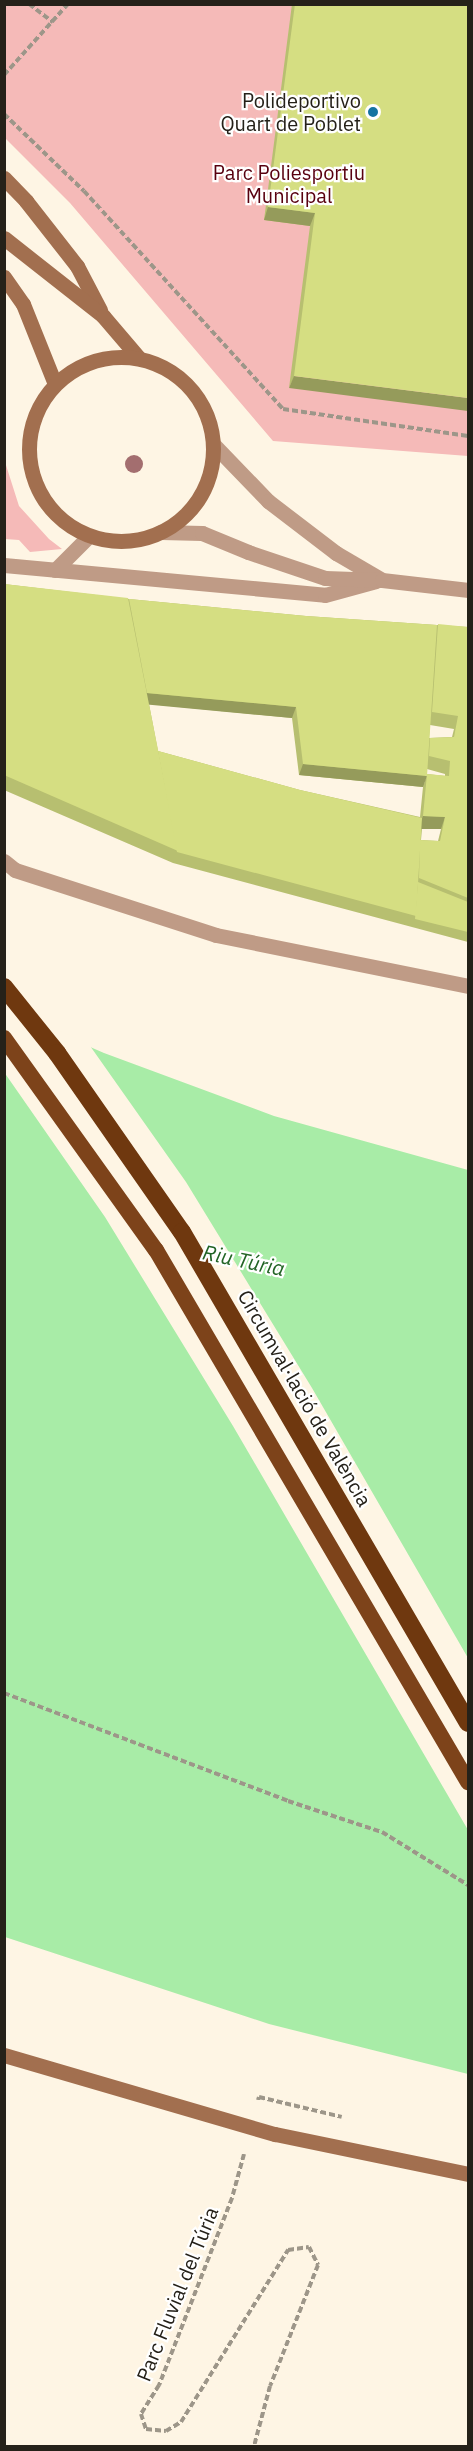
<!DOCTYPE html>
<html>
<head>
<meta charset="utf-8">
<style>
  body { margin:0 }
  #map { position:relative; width:473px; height:2451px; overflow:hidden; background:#fef5e4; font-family:"IBM Plex Sans",sans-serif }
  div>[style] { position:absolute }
  .green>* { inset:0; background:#f5bab8 }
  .water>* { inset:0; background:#a8eca7 }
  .pier>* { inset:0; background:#fef5e4 }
  .path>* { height:4px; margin-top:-2px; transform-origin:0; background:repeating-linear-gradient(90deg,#9d9689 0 6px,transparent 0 9px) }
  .minor>* { height:15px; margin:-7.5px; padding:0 7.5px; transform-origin:7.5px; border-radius:7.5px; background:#bf9b86 }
  .tertiary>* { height:15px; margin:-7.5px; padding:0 7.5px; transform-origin:7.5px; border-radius:7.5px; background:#bf9b86 }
  .secondary>* { height:15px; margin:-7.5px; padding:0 7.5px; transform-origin:7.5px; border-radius:7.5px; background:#a26f4f }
  .secondary>.ring { margin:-7.5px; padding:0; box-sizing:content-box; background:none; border:15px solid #a26f4f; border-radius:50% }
  .trunk>* { height:16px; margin:-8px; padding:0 8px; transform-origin:8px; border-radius:8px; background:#7d431a }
  .motorway>* { height:18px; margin:-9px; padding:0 9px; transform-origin:9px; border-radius:9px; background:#6f380f }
  .trees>* { width:18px; height:18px; margin:-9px; border-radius:50%; background:#a36e6f }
  .wall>* { inset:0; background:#b7bf70 }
  .shaded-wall>* { inset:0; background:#959b5b }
  .building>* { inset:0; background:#d5de82 }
  .dots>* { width:16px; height:16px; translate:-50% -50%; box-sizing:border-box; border:3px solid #fff; border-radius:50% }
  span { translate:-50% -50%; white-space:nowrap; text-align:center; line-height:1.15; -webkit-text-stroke:4.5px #fff; paint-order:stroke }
  .poi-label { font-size:20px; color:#252119 }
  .right { translate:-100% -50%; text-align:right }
  .park-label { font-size:20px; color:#58000f }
  .street-label { font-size:20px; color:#252119 }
  .water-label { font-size:21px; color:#226425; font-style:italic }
  .frame { position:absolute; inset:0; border:6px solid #252119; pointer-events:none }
</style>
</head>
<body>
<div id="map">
  <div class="green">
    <i style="clip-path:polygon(4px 5px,468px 5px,468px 456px,273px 441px,70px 203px,5px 138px)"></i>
    <i style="clip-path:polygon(5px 462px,19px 506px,49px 539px,62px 549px,30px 552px,19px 540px,5px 539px)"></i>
  </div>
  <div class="water">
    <i style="clip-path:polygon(5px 1010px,104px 1053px,274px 1116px,468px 1170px,468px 2074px,269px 2024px,5px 1937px)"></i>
  </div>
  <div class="pier">
    <i style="clip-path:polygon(4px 1007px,88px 1043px,186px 1182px,312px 1388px,468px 1658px,468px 1830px,233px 1426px,105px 1217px,4px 1072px)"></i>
  </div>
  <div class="path">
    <i style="left:29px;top:4px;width:30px;rotate:37deg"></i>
    <i style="left:4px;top:75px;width:96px;rotate:-48deg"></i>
    <i style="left:4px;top:114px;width:111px;rotate:43.9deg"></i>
    <i style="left:84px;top:191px;width:295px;rotate:47.6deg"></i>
    <i style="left:283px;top:409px;width:187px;rotate:8.3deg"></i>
    <i style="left:4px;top:1693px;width:304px;rotate:20.8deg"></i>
    <i style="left:288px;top:1801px;width:99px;rotate:18.3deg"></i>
    <i style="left:382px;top:1832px;width:101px;rotate:31.6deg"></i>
    <i style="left:258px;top:2100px;width:3px;rotate:-72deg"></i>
    <i style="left:259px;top:2097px;width:85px;rotate:13.5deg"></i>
    <i style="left:244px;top:2154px;width:46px;rotate:105.3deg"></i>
    <i style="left:232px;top:2198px;width:201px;rotate:111.3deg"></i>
    <i style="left:159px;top:2385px;width:34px;rotate:122deg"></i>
    <i style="left:141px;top:2414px;width:16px;rotate:72deg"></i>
    <i style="left:146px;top:2429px;width:20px;rotate:6deg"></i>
    <i style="left:166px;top:2431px;width:17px;rotate:-31deg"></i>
    <i style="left:181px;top:2422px;width:203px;rotate:-58.1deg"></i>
    <i style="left:288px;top:2250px;width:21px;rotate:-8deg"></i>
    <i style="left:309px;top:2247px;width:20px;rotate:63deg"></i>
    <i style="left:318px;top:2265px;width:130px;rotate:111.6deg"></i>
    <i style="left:270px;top:2386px;width:62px;rotate:104.9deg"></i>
  </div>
  <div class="minor">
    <i style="left:4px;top:565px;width:322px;rotate:5.3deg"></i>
    <i style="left:325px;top:595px;width:53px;rotate:-15.4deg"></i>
    <i style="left:55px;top:570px;width:48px;rotate:-45deg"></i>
    <i style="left:4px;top:861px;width:14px;rotate:39deg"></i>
    <i style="left:15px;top:870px;width:211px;rotate:17.9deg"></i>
    <i style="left:216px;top:935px;width:257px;rotate:11.4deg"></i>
  </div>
  <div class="tertiary">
    <i style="left:214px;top:445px;width:78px;rotate:46deg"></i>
    <i style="left:268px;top:501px;width:86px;rotate:37.4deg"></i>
    <i style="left:336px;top:553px;width:50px;rotate:30.2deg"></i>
    <i style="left:161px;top:532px;width:41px;rotate:1.4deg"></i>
    <i style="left:202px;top:533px;width:50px;rotate:22.4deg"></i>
    <i style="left:248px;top:552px;width:81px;rotate:18.7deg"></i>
    <i style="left:325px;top:578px;width:57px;rotate:2deg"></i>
    <i style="left:382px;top:580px;width:87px;rotate:6.6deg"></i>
  </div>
  <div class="secondary">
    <i style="left:4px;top:178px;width:32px;rotate:46deg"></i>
    <i style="left:26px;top:201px;width:83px;rotate:51.9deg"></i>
    <i style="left:77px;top:266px;width:50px;rotate:62.4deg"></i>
    <i style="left:4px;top:238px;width:126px;rotate:38.2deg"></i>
    <i style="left:103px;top:316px;width:55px;rotate:49.4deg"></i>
    <i style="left:4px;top:277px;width:33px;rotate:55deg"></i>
    <i style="left:23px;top:304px;width:86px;rotate:68.2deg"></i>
    <i class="ring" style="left:29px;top:357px;width:169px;height:169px"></i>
    <i style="left:4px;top:2055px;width:282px;rotate:16.3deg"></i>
    <i style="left:275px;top:2134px;width:197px;rotate:11.7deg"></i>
  </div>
  <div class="trunk">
    <i style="left:4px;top:1038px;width:261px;rotate:54.4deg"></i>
    <i style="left:156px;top:1250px;width:617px;rotate:59.61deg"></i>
  </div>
  <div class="motorway">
    <i style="left:4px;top:987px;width:85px;rotate:51.2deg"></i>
    <i style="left:57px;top:1053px;width:218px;rotate:55.1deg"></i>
    <i style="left:182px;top:1232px;width:568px;rotate:59.78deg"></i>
  </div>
  <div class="trees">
    <i style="left:134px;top:464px"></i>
  </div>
  <div class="wall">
    <i style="clip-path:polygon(292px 4px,468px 4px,289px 388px,310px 226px,264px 220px)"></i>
    <i style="clip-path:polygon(evenodd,4px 584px,129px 599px,306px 616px,437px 625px,468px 627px,468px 942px,173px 863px,4px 790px,4px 584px,149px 704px,292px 718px,299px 775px,423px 787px,427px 769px,445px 774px,445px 776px,427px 774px,423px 787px,420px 817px,300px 790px,158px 751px,149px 704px,4px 584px,430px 725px,454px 729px,452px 737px,429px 738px,430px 725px,4px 584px,422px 829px,441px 829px,438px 841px,421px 840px,422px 829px)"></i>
  </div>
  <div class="shaded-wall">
    <i style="clip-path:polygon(268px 207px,315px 213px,310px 226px,264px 220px)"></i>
    <i style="clip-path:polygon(294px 376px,468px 398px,468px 411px,289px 388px)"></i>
    <i style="clip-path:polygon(146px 693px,296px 707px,292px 718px,142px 704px)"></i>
    <i style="clip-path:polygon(303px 764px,427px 776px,423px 787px,299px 775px)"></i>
    <i style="clip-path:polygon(423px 816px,445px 817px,441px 829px,418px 829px)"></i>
  </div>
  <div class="building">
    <i style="clip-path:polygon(295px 4px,468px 4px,468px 398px,294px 376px,315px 213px,268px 207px)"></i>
    <i style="clip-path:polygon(4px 584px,128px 598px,178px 851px,4px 775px)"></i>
    <i style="clip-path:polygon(129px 599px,306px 616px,437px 625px,427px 776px,303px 764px,296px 707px,147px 693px)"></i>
    <i style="clip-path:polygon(438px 624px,468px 627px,468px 898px,419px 878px,420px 840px,440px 841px,445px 817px,423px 816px,427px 774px,449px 776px,450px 761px,429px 756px,430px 738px,454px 737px,458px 716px,432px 712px)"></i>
    <i style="clip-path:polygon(158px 751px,300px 790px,422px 818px,416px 916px,177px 852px)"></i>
    <i style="clip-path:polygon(418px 882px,468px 902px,468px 932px,415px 919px)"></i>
  </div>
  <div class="dots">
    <i style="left:373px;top:112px;background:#1473a1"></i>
  </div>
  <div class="poi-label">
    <span class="right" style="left:361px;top:112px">Polideportivo<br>Quart de Poblet</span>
  </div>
  <div class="park-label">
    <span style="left:289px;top:184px">Parc Poliesportiu<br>Municipal</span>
  </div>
  <div class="street-label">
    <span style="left:305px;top:1398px;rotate:60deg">Circumval·lació de València</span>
    <span style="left:177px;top:2294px;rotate:-68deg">Parc Fluvial del Túria</span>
  </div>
  <div class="water-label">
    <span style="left:244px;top:1260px;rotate:12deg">Riu Túria</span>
  </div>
  <div class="frame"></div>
</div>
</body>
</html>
